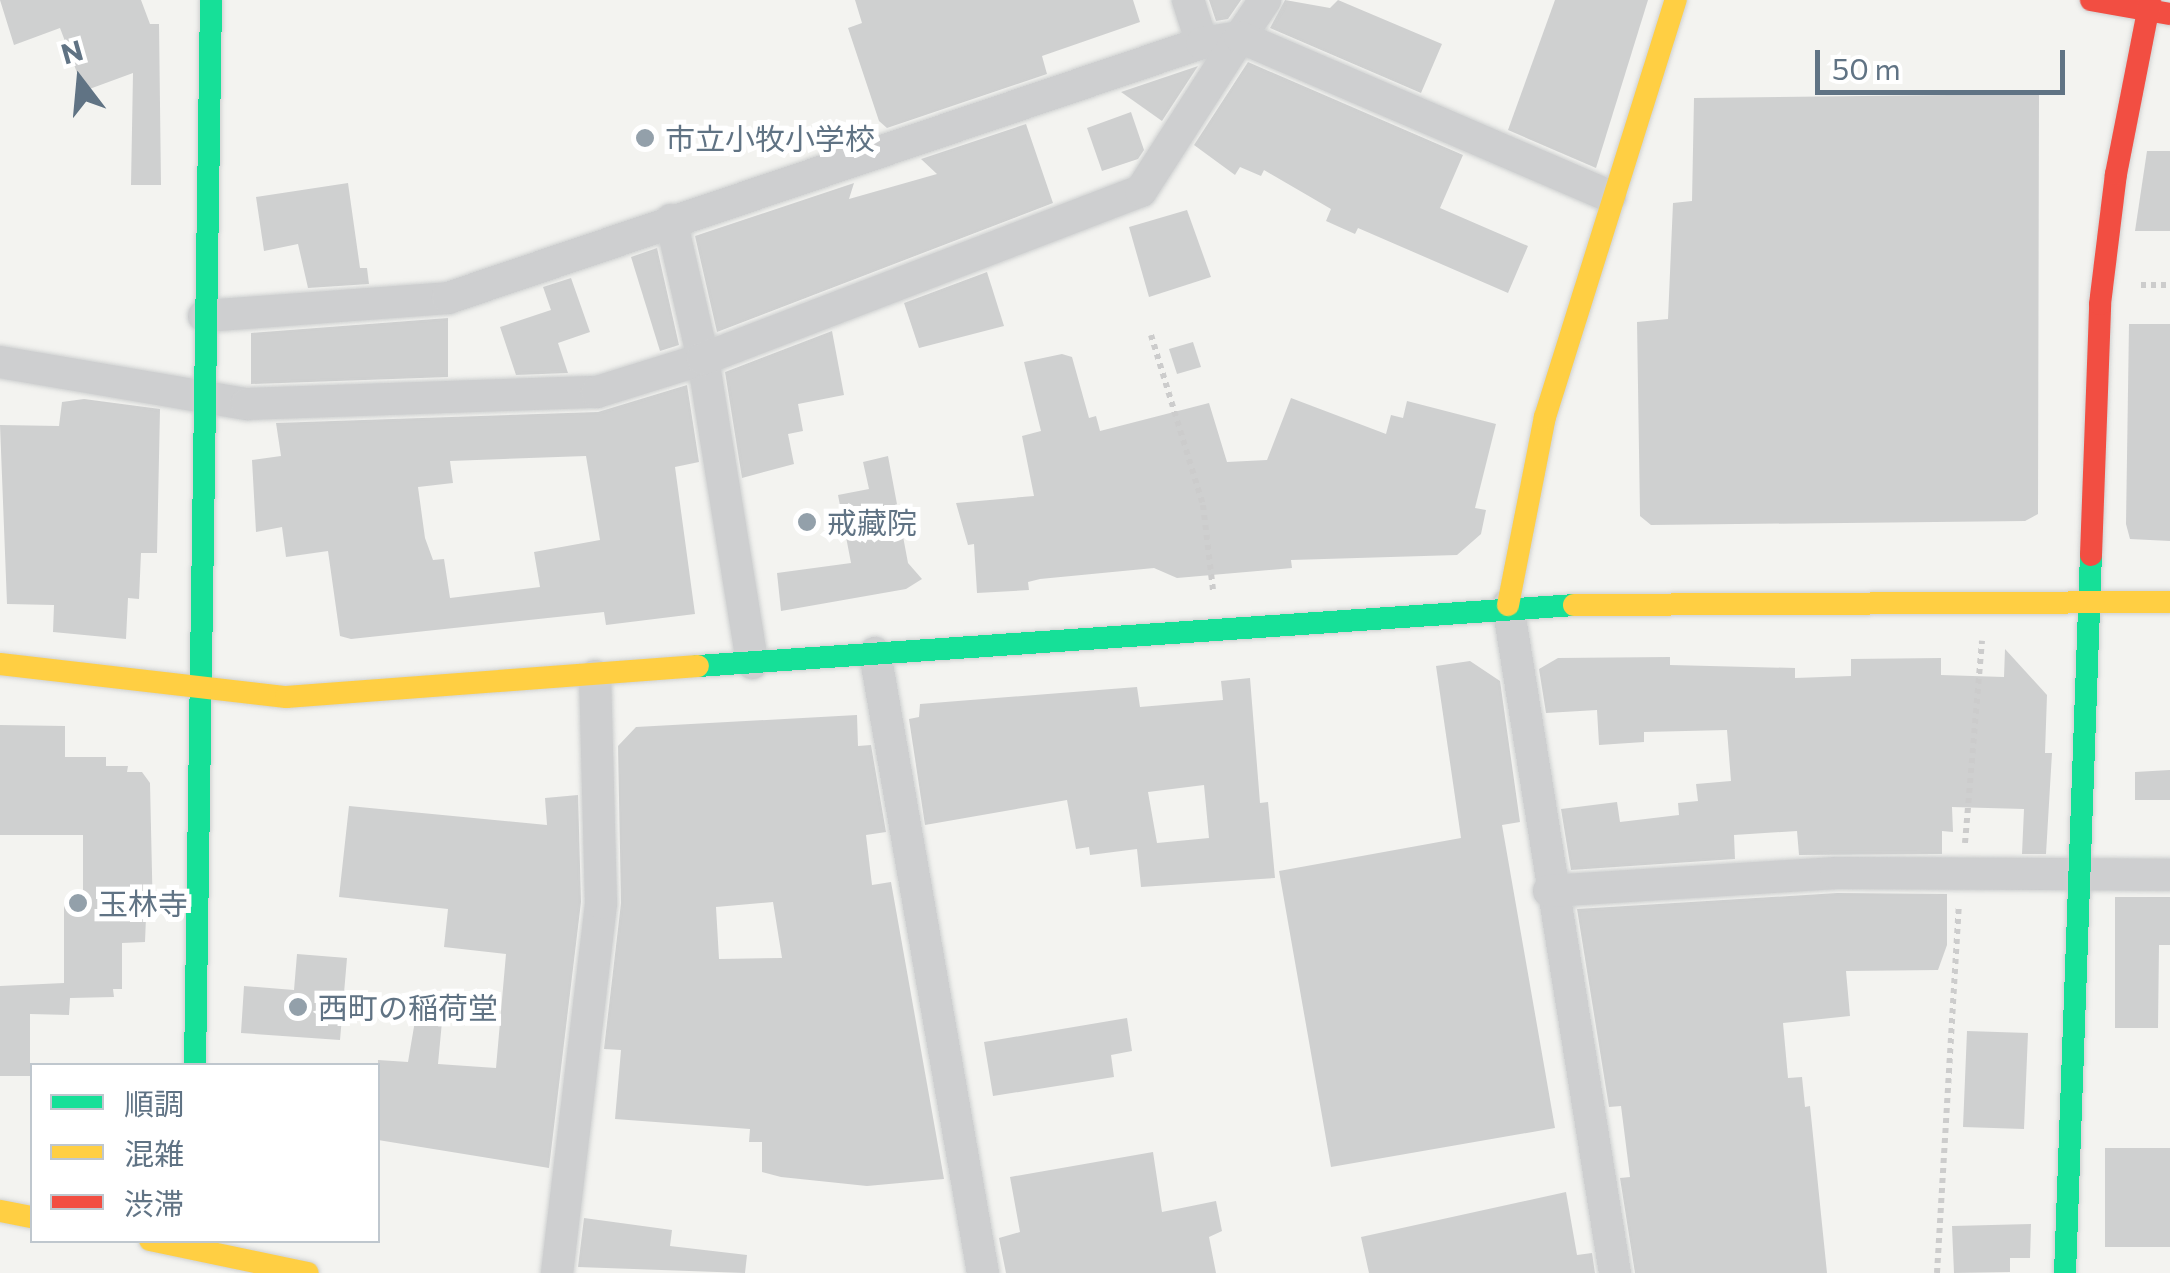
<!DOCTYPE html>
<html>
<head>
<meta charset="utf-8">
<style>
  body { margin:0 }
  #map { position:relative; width:2170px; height:1273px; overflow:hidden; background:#f3f3f0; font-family:Commissioner,"Noto Sans JP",sans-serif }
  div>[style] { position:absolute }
  .building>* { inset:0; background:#cfd0d0 }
  .path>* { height:6px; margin-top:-3px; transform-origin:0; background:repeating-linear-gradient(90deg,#ccc 0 5px,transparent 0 10px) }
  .roads { filter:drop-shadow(0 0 2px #cfd1d1) drop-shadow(0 0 2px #cfd1d1) }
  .street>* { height:32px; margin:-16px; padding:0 16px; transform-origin:16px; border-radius:16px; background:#cecfd0 }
  .fast>* { height:22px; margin:-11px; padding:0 11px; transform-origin:11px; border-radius:11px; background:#16e098 }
  .slow>* { height:22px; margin:-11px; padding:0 11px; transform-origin:11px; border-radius:11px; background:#ffcf43 }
  .jam>* { height:22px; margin:-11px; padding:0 11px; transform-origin:11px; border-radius:11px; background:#f24e42 }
  .dots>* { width:28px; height:28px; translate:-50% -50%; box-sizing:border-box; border:5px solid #fff; border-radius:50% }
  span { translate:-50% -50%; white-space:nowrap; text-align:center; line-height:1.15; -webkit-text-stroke:10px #fff; paint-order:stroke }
  .poi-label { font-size:30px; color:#607384 }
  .left { translate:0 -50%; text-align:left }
  .legend { position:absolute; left:30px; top:1063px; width:350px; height:180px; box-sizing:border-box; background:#fff; border:2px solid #bfc7ce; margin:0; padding:12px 18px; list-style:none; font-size:30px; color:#607384 }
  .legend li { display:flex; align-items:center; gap:20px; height:50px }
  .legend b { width:50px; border:2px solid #bfc7ce }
  .north { position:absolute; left:30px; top:30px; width:100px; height:100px; -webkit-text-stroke:8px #fff; paint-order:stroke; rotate:344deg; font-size:28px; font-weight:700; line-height:40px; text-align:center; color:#607384 }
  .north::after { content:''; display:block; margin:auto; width:35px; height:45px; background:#607384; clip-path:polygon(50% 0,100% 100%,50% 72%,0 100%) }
  .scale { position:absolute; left:1815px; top:50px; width:250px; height:45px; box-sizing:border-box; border:5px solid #607384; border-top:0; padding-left:12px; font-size:30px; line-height:35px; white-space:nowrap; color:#607384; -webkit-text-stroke:8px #fff; paint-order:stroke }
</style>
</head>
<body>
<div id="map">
  <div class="building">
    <i style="clip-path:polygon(0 0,141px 0,150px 24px,159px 24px,161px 185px,131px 185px,133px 73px,84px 91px,60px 28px,14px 45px)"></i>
    <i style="clip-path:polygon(855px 0,1133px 0,1140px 22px,1042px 56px,1047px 74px,887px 128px,879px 121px,848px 28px,862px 23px)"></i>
    <i style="clip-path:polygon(1209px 0,1241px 0,1228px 19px,1216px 21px)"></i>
    <i style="clip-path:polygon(1285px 0,1330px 8px,1338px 0,1442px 44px,1421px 93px,1270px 28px)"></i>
    <i style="clip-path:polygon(1555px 0,1648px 0,1596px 168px,1508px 130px)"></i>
    <i style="clip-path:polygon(1248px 62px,1463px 155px,1440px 208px,1528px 246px,1508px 293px,1358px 228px,1355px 234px,1326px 221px,1331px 209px,1264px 170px,1261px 176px,1240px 167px,1235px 175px,1194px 145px)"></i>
    <i style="clip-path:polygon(1198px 66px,1162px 121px,1121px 92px)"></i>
    <i style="clip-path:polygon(2039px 94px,2038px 514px,2025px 521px,1651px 525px,1640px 516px,1637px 322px,1668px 319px,1673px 203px,1692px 201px,1694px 98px)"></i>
    <i style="clip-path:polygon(1131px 112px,1144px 150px,1138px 159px,1102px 171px,1087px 128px)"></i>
    <i style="clip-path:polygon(1026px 124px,1053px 203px,717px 332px,695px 236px,854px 183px,849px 199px,937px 174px,921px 159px)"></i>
    <i style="clip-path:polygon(2147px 151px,2170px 151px,2170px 231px,2135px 231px)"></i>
    <i style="clip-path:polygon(348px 183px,360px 268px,367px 268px,369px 284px,308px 288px,298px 244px,264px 251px,256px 197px)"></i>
    <i style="clip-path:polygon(1187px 210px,1211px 277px,1149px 297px,1129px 227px)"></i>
    <i style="clip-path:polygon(657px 248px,679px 345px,660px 351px,631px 257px)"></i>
    <i style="clip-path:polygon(987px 272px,1004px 326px,919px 348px,904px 303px)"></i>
    <i style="clip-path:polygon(571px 278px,590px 332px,558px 343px,568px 373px,516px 375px,500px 327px,551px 310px,543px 287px)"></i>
    <i style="clip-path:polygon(448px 318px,448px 377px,251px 384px,251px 333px)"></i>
    <i style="clip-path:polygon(2129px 324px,2170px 324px,2170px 541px,2130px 539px,2126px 524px)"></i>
    <i style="clip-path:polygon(832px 331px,844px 395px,798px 404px,803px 431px,788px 434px,794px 464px,742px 478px,725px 372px)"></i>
    <i style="clip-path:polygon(1193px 342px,1201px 367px,1177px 374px,1169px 349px)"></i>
    <i style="clip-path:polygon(1062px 354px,1072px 357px,1089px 418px,1096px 416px,1100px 431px,1209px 403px,1227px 462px,1267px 460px,1291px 398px,1386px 434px,1391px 415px,1403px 418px,1407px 401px,1496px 424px,1475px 508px,1486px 510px,1481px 534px,1457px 555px,1291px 560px,1292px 568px,1177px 578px,1154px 568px,1040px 579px,1028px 582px,1029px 590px,977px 593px,974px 544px,968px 545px,956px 503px,1034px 496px,1022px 436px,1041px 431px,1024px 362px)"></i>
    <i style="clip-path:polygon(evenodd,687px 385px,699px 462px,675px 467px,695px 614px,606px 625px,604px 612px,351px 639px,340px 636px,328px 551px,286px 557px,282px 527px,256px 532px,252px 460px,281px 456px,276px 423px,598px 412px,687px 385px,586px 456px,600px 540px,534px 552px,540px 587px,450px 598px,444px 559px,433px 560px,425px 538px,418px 487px,453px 483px,450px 461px,586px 456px)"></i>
    <i style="clip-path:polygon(84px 399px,160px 409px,157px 553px,141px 553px,139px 599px,128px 598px,126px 639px,53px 632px,54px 605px,7px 604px,0 425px,59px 426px,62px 402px)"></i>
    <i style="clip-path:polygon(888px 456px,908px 563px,922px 579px,906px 589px,781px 611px,777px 573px,851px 563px,838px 495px,869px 489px,863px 462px)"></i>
    <i style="clip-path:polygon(2005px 649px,2047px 695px,2045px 753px,2052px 753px,2046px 854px,2022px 854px,2024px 809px,1952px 807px,1953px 832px,1942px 831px,1942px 854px,1799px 855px,1797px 831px,1734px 835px,1735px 859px,1571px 870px,1561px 809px,1617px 802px,1620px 822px,1679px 815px,1678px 803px,1698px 801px,1696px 784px,1731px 781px,1727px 730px,1644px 732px,1644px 742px,1599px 745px,1597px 710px,1546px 713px,1539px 669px,1558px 658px,1670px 657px,1670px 665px,1795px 668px,1795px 678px,1851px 676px,1851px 659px,1941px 658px,1941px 675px,2004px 677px)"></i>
    <i style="clip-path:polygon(1470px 661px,1500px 681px,1520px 822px,1502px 825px,1555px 1128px,1331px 1167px,1279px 871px,1461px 838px,1436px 666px)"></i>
    <i style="clip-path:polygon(evenodd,1250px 678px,1260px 803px,1268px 802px,1275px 878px,1141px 887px,1137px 849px,1090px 855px,1089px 847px,1076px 849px,1067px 800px,925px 825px,909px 719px,919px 717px,920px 704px,1137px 687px,1140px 707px,1223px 700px,1221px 681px,1250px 678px,1204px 785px,1209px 838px,1157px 843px,1148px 792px,1204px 785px)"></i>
    <i style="clip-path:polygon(evenodd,857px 715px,858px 746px,871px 745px,886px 832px,866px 835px,872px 885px,891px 882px,944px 1179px,867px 1186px,781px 1177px,762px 1172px,762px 1142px,749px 1142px,750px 1129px,615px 1119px,621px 1050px,604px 1049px,621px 903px,618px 746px,636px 727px,857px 715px,773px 902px,782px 958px,719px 959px,716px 907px,773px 902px)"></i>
    <i style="clip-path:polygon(0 725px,65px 726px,65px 757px,106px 757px,106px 766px,128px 766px,127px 772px,142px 772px,150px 783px,153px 918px,146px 917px,145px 942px,122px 943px,122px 989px,113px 989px,114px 997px,70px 998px,69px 1015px,30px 1014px,30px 1076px,0 1076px,0 986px,64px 983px,64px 907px,67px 899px,83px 899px,83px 835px,0 835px)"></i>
    <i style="clip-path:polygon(2170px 770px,2170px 800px,2135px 800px,2135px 772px)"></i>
    <i style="clip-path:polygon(578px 795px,581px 902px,549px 1168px,378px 1140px,378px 1060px,408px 1062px,417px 1009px,443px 1011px,438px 1064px,496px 1068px,506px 954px,444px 947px,448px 909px,339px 897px,349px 806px,547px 825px,545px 798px)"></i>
    <i style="clip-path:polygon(1837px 893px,1947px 894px,1947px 945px,1938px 970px,1846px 971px,1850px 1016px,1783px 1023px,1788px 1078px,1802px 1077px,1805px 1107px,1810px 1106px,1827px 1273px,1635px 1273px,1620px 1178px,1630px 1177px,1621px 1106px,1609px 1107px,1577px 909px)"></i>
    <i style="clip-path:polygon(2115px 897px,2170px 897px,2170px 945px,2159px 945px,2158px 1028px,2115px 1028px)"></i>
    <i style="clip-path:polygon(297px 954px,347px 958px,340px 1040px,241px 1033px,244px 986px,294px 990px)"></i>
    <i style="clip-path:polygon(1127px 1018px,1132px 1051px,1111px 1055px,1114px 1077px,993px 1096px,984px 1042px)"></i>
    <i style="clip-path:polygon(1967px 1031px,2028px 1033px,2024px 1129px,1963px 1127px)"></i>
    <i style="clip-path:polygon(2105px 1148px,2170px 1148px,2170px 1247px,2105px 1247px)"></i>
    <i style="clip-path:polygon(1153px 1152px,1162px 1212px,1216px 1201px,1222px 1231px,1209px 1237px,1216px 1273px,1006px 1273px,999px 1238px,1020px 1232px,1010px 1177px)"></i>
    <i style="clip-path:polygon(1566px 1192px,1577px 1255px,1592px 1253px,1595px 1273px,1369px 1273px,1361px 1237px)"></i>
    <i style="clip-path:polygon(584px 1218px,672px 1230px,670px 1246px,747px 1255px,745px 1273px,578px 1267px)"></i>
    <i style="clip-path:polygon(2031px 1224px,2030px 1258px,2010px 1258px,2010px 1272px,1954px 1273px,1952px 1226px)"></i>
  </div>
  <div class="path">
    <i style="left:2141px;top:285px;width:29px"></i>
    <i style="left:1151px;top:335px;width:178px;rotate:73deg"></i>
    <i style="left:1203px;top:505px;width:86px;rotate:83.3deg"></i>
    <i style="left:1965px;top:843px;width:203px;rotate:-85.2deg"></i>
    <i style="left:1937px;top:1273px;width:369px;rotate:-86.6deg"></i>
  </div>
  <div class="roads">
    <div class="street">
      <i style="left:1188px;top:0;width:45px;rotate:72deg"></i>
      <i style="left:671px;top:220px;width:143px;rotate:77deg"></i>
      <i style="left:703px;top:359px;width:308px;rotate:80.8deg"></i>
      <i style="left:204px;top:316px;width:245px;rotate:-4.2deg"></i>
      <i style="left:448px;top:298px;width:796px;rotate:-18.69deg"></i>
      <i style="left:1202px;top:43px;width:38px;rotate:-9deg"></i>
      <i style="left:1240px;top:37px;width:45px;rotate:-56deg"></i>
      <i style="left:0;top:362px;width:251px;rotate:9.7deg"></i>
      <i style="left:247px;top:404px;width:350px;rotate:-2deg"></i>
      <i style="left:597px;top:392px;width:111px;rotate:-17.3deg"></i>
      <i style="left:703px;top:359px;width:469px;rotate:-21deg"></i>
      <i style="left:1141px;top:191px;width:183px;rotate:-57.3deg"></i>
      <i style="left:1240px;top:37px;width:403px;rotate:23.3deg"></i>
      <i style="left:1508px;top:605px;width:677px;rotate:80.9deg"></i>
      <i style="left:875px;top:653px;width:629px;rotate:80.12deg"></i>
      <i style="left:1549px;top:891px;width:288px;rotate:-3.6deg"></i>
      <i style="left:1836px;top:873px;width:334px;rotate:0.3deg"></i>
      <i style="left:557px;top:1273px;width:373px;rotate:-83.2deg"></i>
      <i style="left:601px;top:903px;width:227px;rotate:-91.5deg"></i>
    </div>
    <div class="fast">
      <i style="left:698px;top:666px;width:878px;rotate:-3.98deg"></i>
      <i style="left:195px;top:1066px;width:1066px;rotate:-89.14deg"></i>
      <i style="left:2065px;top:1273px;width:718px;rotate:-87.93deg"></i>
    </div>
    <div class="slow">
      <i style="left:1508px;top:605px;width:192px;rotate:-78.9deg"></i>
      <i style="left:1545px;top:417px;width:437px;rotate:-72.6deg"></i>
      <i style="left:1574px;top:605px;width:596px;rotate:-0.29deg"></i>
      <i style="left:0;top:664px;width:288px;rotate:6.6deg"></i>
      <i style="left:286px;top:697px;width:413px;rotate:-4.3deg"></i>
      <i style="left:0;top:1211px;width:33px;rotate:11deg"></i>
      <i style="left:150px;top:1240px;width:161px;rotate:11.8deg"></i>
    </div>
    <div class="jam">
      <i style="left:2091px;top:0;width:80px;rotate:10deg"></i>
      <i style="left:2091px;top:555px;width:251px;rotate:-87.9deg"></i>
      <i style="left:2100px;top:304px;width:131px;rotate:-83deg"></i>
      <i style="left:2116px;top:174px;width:177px;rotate:-78.9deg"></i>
    </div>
  </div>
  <div class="dots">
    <i style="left:645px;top:138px;background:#93a0aa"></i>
    <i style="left:807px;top:522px;background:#93a0aa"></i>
    <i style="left:78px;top:903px;background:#93a0aa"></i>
    <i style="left:298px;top:1007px;background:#93a0aa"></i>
  </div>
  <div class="poi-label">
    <span class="left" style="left:665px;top:138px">市立小牧小学校</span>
    <span class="left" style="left:827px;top:522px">戒藏院</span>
    <span class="left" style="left:98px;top:903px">玉林寺</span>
    <span class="left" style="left:318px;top:1007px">西町の稲荷堂</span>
  </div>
  <ul class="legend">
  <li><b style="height:12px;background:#16e098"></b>順調</li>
  <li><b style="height:12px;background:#ffcf43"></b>混雑</li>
  <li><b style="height:12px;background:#f24e42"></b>渋滞</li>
  </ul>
  <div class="north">N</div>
  <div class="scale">50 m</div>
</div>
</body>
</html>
